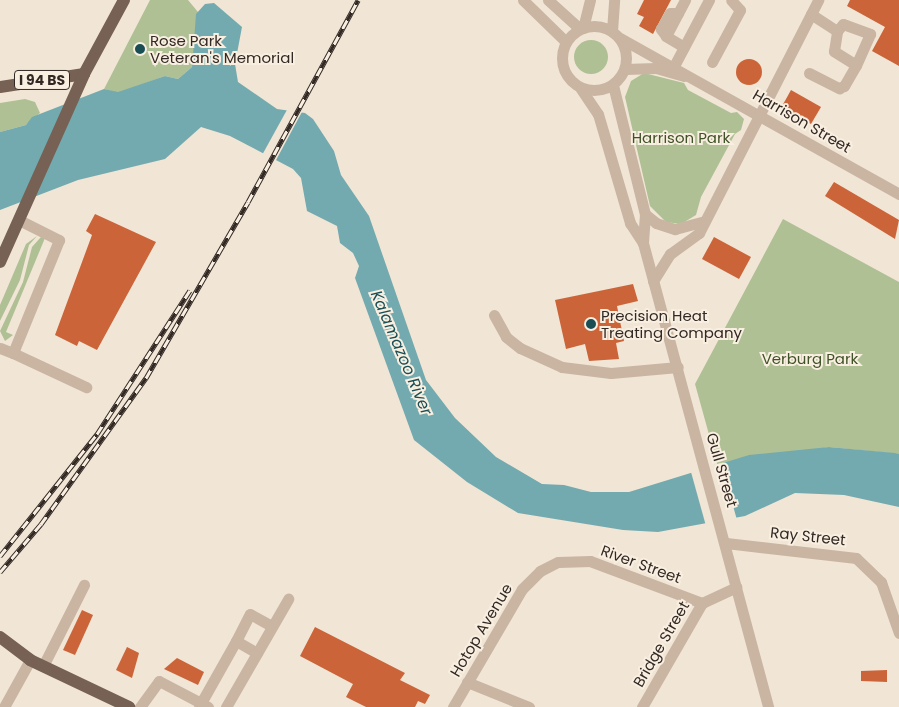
<!DOCTYPE html>
<html>
<head>
<meta charset="utf-8">
<style>
  body { margin:0 }
  #map { position:relative; width:899px; height:707px; overflow:hidden; background:#f1e5d5; font-family:Poppins,sans-serif }
  div>[style] { position:absolute }
  .green>* { inset:0; background:#afc095 }
  .round { border-radius:50% }
  .water>* { inset:0; background:#73aaaf }
  .pier>* { inset:0; background:#f1e5d5 }
  .building>* { inset:0; background:#cb6439 }
  .minor>* { height:11px; margin:-5.5px; padding:0 5.5px; transform-origin:5.5px; border-radius:5.5px; background:#c9b5a1 }
  .minor>.ring { margin:-5.5px; padding:0; box-sizing:content-box; background:none; border:11px solid #c9b5a1; border-radius:50% }
  .major>* { height:12px; margin:-6px; padding:0 6px; transform-origin:6px; border-radius:6px; background:#766154 }
  .rail>* { height:5px; margin-top:-2.5px; transform-origin:0; background:repeating-linear-gradient(90deg,#f9efe1 0 9px,#332924 0 18px); box-sizing:border-box; border-block:1px solid #332924 }
  .dots>* { width:14px; height:14px; translate:-50% -50%; box-sizing:border-box; border:2px solid #f9efe1; border-radius:50% }
  span { translate:-50% -50%; white-space:nowrap; text-align:center; line-height:1.15; -webkit-text-stroke:4px #f9efe1; paint-order:stroke }
  .shield-label span { padding:1px 4px; background:#f9efe1; border:1px solid; border-radius:4px; -webkit-text-stroke-width:0 }
  .shield-label { font-size:14px; color:#332924; font-weight:700 }
  .poi-label { font-size:15px; color:#332924 }
  .left { translate:0 -50%; text-align:left }
  .street-label { font-size:15px; color:#332924 }
  .park-label { font-size:15px; color:#405227 }
  .water-label { font-size:16px; color:#194e55; font-style:italic }
</style>
</head>
<body>
<div id="map">
  <div class="green">
    <i style="clip-path:polygon(150px 0,188px 0,198px 12px,192px 67px,178px 79px,165px 76px,118px 93px,104px 89px)"></i>
    <i class="round" style="left:574px;top:40px;width:34px;height:34px"></i>
    <i style="clip-path:polygon(644px 73px,684px 83px,688px 90px,731px 113px,737px 112px,744px 119px,741px 130px,735px 134px,701px 197px,696px 215px,681px 224px,666px 222px,650px 206px,625px 97px,631px 81px)"></i>
    <i style="clip-path:polygon(25px 99px,35px 102px,40px 113px,26px 125px,0 132px,0 103px)"></i>
    <i style="clip-path:polygon(783px 219px,899px 282px,899px 454px,829px 447px,718px 467px,695px 384px)"></i>
    <i style="clip-path:polygon(37px 236px,29px 245px,20px 280px,0 321px,0 305px,26px 244px)"></i>
    <i style="clip-path:polygon(41px 237px,45px 238px,6px 332px,13px 335px,5px 341px,0 331px,23px 282px,32px 247px)"></i>
  </div>
  <div class="water">
    <i style="clip-path:polygon(214px 3px,242px 27px,235px 64px,238px 82px,277px 109px,305px 113px,313px 119px,334px 151px,341px 175px,369px 216px,426px 380px,455px 418px,496px 457px,542px 484px,564px 485px,591px 492px,629px 492px,749px 455px,829px 447px,895px 453px,899px 454px,899px 507px,844px 495px,795px 493px,745px 516px,658px 532px,623px 530px,518px 513px,467px 482px,414px 440px,355px 278px,359px 266px,353px 253px,340px 243px,337px 226px,307px 211px,301px 178px,293px 169px,230px 136px,201px 127px,165px 159px,78px 180px,0 210px,0 132px,26px 125px,32px 117px,104px 89px,118px 92px,165px 76px,178px 79px,192px 67px,196px 14px,205px 4px)"></i>
  </div>
  <div class="pier">
    <i style="clip-path:polygon(288px 108px,303px 110px,275px 162px,261px 157px)"></i>
    <i style="clip-path:polygon(721px 463px,737px 520px,706px 526px,691px 472px)"></i>
  </div>
  <div class="building">
    <i style="clip-path:polygon(644px 0,671px 0,653px 34px,639px 26px,644px 17px,637px 14px)"></i>
    <i style="clip-path:polygon(850px 0,899px 0,899px 66px,872px 51px,885px 27px,847px 6px)"></i>
    <i class="round" style="left:736px;top:59px;width:26px;height:26px"></i>
    <i style="clip-path:polygon(791px 90px,821px 107px,811px 124px,781px 108px)"></i>
    <i style="clip-path:polygon(834px 182px,899px 220px,895px 239px,825px 196px)"></i>
    <i style="clip-path:polygon(95px 214px,156px 242px,97px 350px,79px 341px,77px 346px,55px 335px,92px 235px,86px 231px)"></i>
    <i style="clip-path:polygon(714px 237px,751px 257px,739px 279px,702px 259px)"></i>
    <i style="clip-path:polygon(633px 284px,638px 301px,617px 306px,624px 341px,616px 343px,619px 359px,589px 361px,585px 344px,566px 349px,555px 300px)"></i>
    <i style="clip-path:polygon(82px 610px,93px 615px,75px 655px,63px 650px)"></i>
    <i style="clip-path:polygon(315px 627px,405px 673px,400px 680px,430px 695px,425px 704px,418px 701px,415px 707px,366px 707px,346px 697px,353px 684px,300px 656px)"></i>
    <i style="clip-path:polygon(127px 647px,139px 653px,132px 678px,116px 670px)"></i>
    <i style="clip-path:polygon(177px 658px,204px 672px,198px 685px,164px 669px)"></i>
    <i style="clip-path:polygon(887px 670px,887px 682px,861px 681px,861px 671px)"></i>
  </div>
  <div class="minor">
    <i style="left:523px;top:0;width:60px;rotate:44.3deg"></i>
    <i style="left:548px;top:0;width:43px;rotate:42.2deg"></i>
    <i class="ring" style="left:562px;top:26px;width:53px;height:53px"></i>
    <i style="left:583px;top:28px;width:29px;rotate:-76deg"></i>
    <i style="left:612px;top:31px;width:31px;rotate:-86deg"></i>
    <i style="left:837px;top:31px;width:9px;rotate:-49deg"></i>
    <i style="left:843px;top:24px;width:29px;rotate:20deg"></i>
    <i style="left:870px;top:34px;width:34px;rotate:114deg"></i>
    <i style="left:666px;top:36px;width:9px;rotate:-126deg"></i>
    <i style="left:661px;top:29px;width:18px;rotate:-61deg"></i>
    <i style="left:670px;top:13px;width:8px"></i>
    <i style="left:620px;top:38px;width:320px;rotate:29.2deg"></i>
    <i style="left:684px;top:47px;width:21px;rotate:-149deg"></i>
    <i style="left:666px;top:36px;width:41px;rotate:-62.2deg"></i>
    <i style="left:712px;top:62px;width:59px;rotate:-61.7deg"></i>
    <i style="left:740px;top:10px;width:13px;rotate:-132deg"></i>
    <i style="left:674px;top:66px;width:75px;rotate:-62.1deg"></i>
    <i style="left:625px;top:69px;width:31px;rotate:-2deg"></i>
    <i style="left:656px;top:68px;width:29px;rotate:16deg"></i>
    <i style="left:809px;top:73px;width:34px;rotate:27deg"></i>
    <i style="left:839px;top:88px;width:5px;rotate:-22deg"></i>
    <i style="left:844px;top:86px;width:24px;rotate:-60deg"></i>
    <i style="left:856px;top:65px;width:26px;rotate:-148deg"></i>
    <i style="left:834px;top:51px;width:20px;rotate:-81deg"></i>
    <i style="left:837px;top:31px;width:31px;rotate:-147deg"></i>
    <i style="left:613px;top:85px;width:133px;rotate:76.1deg"></i>
    <i style="left:645px;top:214px;width:29px;rotate:94deg"></i>
    <i style="left:581px;top:89px;width:30px;rotate:56deg"></i>
    <i style="left:598px;top:114px;width:114px;rotate:73.6deg"></i>
    <i style="left:630px;top:223px;width:24px;rotate:57deg"></i>
    <i style="left:643px;top:243px;width:481px;rotate:74.9deg"></i>
    <i style="left:645px;top:214px;width:14px;rotate:39deg"></i>
    <i style="left:656px;top:223px;width:20px;rotate:18deg"></i>
    <i style="left:675px;top:229px;width:28px;rotate:-15deg"></i>
    <i style="left:19px;top:220px;width:45px;rotate:26.6deg"></i>
    <i style="left:59px;top:240px;width:122px;rotate:112.2deg"></i>
    <i style="left:13px;top:353px;width:81px;rotate:25deg"></i>
    <i style="left:653px;top:281px;width:32px;rotate:-58deg"></i>
    <i style="left:670px;top:254px;width:36px;rotate:-36deg"></i>
    <i style="left:699px;top:233px;width:262px;rotate:-62.9deg"></i>
    <i style="left:494px;top:315px;width:25px;rotate:61deg"></i>
    <i style="left:506px;top:337px;width:18px;rotate:38deg"></i>
    <i style="left:520px;top:348px;width:46px;rotate:24.3deg"></i>
    <i style="left:562px;top:367px;width:49px;rotate:7deg"></i>
    <i style="left:611px;top:373px;width:67px;rotate:-5.1deg"></i>
    <i style="left:0;top:348px;width:14px;rotate:21deg"></i>
    <i style="left:726px;top:543px;width:131px;rotate:6.6deg"></i>
    <i style="left:856px;top:558px;width:35px;rotate:44deg"></i>
    <i style="left:881px;top:582px;width:54px;rotate:70.6deg"></i>
    <i style="left:257px;top:653px;width:24px;rotate:-150deg"></i>
    <i style="left:236px;top:641px;width:30px;rotate:-63deg"></i>
    <i style="left:250px;top:614px;width:25px;rotate:29deg"></i>
    <i style="left:43px;top:666px;width:91px;rotate:-63.2deg"></i>
    <i style="left:467px;top:682px;width:67px;rotate:22deg"></i>
    <i style="left:4px;top:707px;width:54px;rotate:-61deg"></i>
    <i style="left:140px;top:707px;width:32px;rotate:-54deg"></i>
    <i style="left:159px;top:681px;width:47px;rotate:27.6deg"></i>
    <i style="left:201px;top:703px;width:4px;rotate:117deg"></i>
    <i style="left:208px;top:707px;width:8px;rotate:-150deg"></i>
    <i style="left:201px;top:703px;width:71px;rotate:-60.6deg"></i>
    <i style="left:226px;top:707px;width:125px;rotate:-60.1deg"></i>
    <i style="left:453px;top:707px;width:137px;rotate:-59.7deg"></i>
    <i style="left:522px;top:589px;width:25px;rotate:-45deg"></i>
    <i style="left:540px;top:571px;width:20px;rotate:-27deg"></i>
    <i style="left:558px;top:562px;width:32px;rotate:-2deg"></i>
    <i style="left:590px;top:561px;width:120px;rotate:20.6deg"></i>
    <i style="left:642px;top:707px;width:120px;rotate:-60deg"></i>
    <i style="left:702px;top:603px;width:38px;rotate:-25deg"></i>
  </div>
  <div class="major">
    <i style="left:0;top:87px;width:85px;rotate:-8.8deg"></i>
    <i style="left:0;top:262px;width:206px;rotate:-65.9deg"></i>
    <i style="left:84px;top:74px;width:84px;rotate:-61.6deg"></i>
    <i style="left:0;top:637px;width:38px;rotate:37deg"></i>
    <i style="left:30px;top:660px;width:110px;rotate:25.4deg"></i>
  </div>
  <div class="rail">
    <i style="left:0;top:556px;width:156px;rotate:-51.5deg"></i>
    <i style="left:97px;top:434px;width:171px;rotate:-57.1deg"></i>
    <i style="left:0;top:572px;width:63px;rotate:-49.5deg"></i>
    <i style="left:41px;top:524px;width:180px;rotate:-54.3deg"></i>
    <i style="left:146px;top:378px;width:203px;rotate:-59.9deg"></i>
    <i style="left:248px;top:202px;width:230px;rotate:-61.4deg"></i>
  </div>
  <div class="dots">
    <i style="left:140px;top:49px;background:#194e55"></i>
    <i style="left:591px;top:324px;background:#194e55"></i>
  </div>
  <div class="shield-label">
    <span style="left:42px;top:80px">I 94 BS</span>
  </div>
  <div class="poi-label">
    <span class="left" style="left:150px;top:49px">Rose Park<br>Veteran's Memorial</span>
    <span class="left" style="left:601px;top:324px">Precision Heat<br>Treating Company</span>
  </div>
  <div class="street-label">
    <span style="left:802px;top:121px;rotate:30deg">Harrison Street</span>
    <span style="left:722px;top:470px;rotate:74deg">Gull Street</span>
    <span style="left:808px;top:536px;rotate:6deg">Ray Street</span>
    <span style="left:641px;top:564px;rotate:20deg">River Street</span>
    <span style="left:481px;top:630px;rotate:-59deg">Hotop Avenue</span>
    <span style="left:661px;top:644px;rotate:-60deg">Bridge Street</span>
  </div>
  <div class="park-label">
    <span style="left:681px;top:138px">Harrison Park</span>
    <span style="left:810px;top:359px">Verburg Park</span>
  </div>
  <div class="water-label">
    <span style="left:401px;top:353px;rotate:67deg">Kalamazoo River</span>
  </div>
</div>
</body>
</html>
